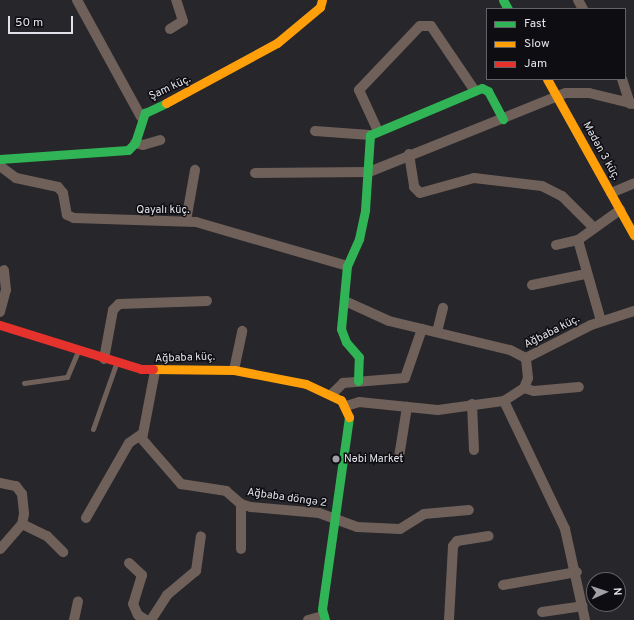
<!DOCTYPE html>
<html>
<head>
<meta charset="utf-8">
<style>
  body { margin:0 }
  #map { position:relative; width:634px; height:620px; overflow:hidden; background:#26262b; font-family:Overpass,sans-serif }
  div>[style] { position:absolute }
  .lane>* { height:5px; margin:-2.5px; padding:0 2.5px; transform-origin:2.5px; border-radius:2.5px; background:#6f6059 }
  .street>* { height:10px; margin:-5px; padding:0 5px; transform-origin:5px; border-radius:5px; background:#6f6059 }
  .fast>* { height:9px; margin:-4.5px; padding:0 4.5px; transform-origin:4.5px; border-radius:4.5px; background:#30b455 }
  .slow>* { height:9px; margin:-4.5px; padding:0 4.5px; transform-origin:4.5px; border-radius:4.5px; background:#ff9f0a }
  .jam>* { height:9px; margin:-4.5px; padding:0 4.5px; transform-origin:4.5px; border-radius:4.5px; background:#e5322d }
  .dots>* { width:11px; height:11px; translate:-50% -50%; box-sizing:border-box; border:2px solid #0d0d12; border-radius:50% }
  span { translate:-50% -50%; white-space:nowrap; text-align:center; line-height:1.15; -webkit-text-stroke:3px #0d0d12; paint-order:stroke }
  .street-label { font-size:11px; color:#e1e1e9 }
  .poi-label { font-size:11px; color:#e1e1e9 }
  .left { translate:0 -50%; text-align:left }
  .legend { position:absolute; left:486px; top:8px; width:140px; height:72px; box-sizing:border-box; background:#0d0d12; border:1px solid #626268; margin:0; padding:5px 7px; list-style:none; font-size:12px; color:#e1e1e9 }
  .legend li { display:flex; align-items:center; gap:8px; height:20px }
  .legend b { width:20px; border:1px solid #626268 }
  .north { position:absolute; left:586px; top:572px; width:40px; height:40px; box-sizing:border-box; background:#0d0d12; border:1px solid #626268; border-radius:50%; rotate:87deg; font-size:11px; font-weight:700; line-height:16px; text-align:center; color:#e1e1e9 }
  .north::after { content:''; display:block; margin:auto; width:14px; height:18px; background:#a0a0a6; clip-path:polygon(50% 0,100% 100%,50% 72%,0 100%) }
  .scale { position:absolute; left:8px; top:16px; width:65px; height:18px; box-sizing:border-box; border:2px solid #e1e1e9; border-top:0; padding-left:5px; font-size:12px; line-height:14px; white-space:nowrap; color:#e1e1e9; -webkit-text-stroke:3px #0d0d12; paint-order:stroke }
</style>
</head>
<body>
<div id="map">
  <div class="lane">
    <i style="left:24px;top:383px;width:43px;rotate:-7.9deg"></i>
    <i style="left:67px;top:377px;width:28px;rotate:-67deg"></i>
    <i style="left:93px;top:429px;width:69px;rotate:-70.5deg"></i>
  </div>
  <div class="street">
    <i style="left:77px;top:0;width:133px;rotate:61.3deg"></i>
    <i style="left:578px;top:0;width:10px;rotate:61deg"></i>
    <i style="left:170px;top:29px;width:15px;rotate:-32deg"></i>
    <i style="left:183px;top:21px;width:22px;rotate:-108deg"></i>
    <i style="left:622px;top:79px;width:26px;rotate:72deg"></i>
    <i style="left:377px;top:129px;width:43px;rotate:-114.8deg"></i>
    <i style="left:359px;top:90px;width:88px;rotate:-46.4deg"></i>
    <i style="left:420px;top:26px;width:11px"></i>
    <i style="left:431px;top:26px;width:78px;rotate:55.9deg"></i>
    <i style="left:315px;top:131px;width:55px;rotate:4.2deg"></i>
    <i style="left:135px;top:143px;width:8px;rotate:14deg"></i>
    <i style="left:143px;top:145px;width:18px;rotate:-16deg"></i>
    <i style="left:409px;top:154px;width:33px;rotate:81deg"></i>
    <i style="left:414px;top:187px;width:8px;rotate:45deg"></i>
    <i style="left:420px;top:193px;width:56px;rotate:-15.5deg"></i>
    <i style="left:474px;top:178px;width:68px;rotate:6.7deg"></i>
    <i style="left:542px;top:186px;width:22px;rotate:27deg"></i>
    <i style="left:562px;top:196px;width:44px;rotate:45deg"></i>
    <i style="left:0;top:166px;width:20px;rotate:37deg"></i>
    <i style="left:16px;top:178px;width:43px;rotate:12.1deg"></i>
    <i style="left:58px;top:187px;width:8px;rotate:50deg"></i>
    <i style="left:63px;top:193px;width:22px;rotate:80deg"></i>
    <i style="left:67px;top:215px;width:8px;rotate:23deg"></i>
    <i style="left:74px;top:218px;width:122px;rotate:1.9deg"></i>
    <i style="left:196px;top:222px;width:157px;rotate:16.2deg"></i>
    <i style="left:255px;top:173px;width:114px;rotate:-0.5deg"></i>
    <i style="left:369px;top:172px;width:212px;rotate:-21.9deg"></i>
    <i style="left:566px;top:93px;width:23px"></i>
    <i style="left:589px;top:93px;width:46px;rotate:13.7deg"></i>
    <i style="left:611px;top:193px;width:25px;rotate:-23deg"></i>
    <i style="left:186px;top:221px;width:52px;rotate:-80deg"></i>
    <i style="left:556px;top:245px;width:23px;rotate:-13deg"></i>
    <i style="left:532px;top:285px;width:54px;rotate:-11.7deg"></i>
    <i style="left:345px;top:301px;width:48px;rotate:24.4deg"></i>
    <i style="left:389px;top:321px;width:124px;rotate:13.5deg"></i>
    <i style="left:510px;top:350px;width:18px;rotate:27deg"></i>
    <i style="left:0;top:312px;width:23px;rotate:-75deg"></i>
    <i style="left:6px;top:290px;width:20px;rotate:-96deg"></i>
    <i style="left:601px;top:321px;width:84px;rotate:-105.9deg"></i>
    <i style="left:578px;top:240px;width:52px;rotate:-35.5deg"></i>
    <i style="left:437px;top:332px;width:25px;rotate:-76deg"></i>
    <i style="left:104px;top:359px;width:50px;rotate:-79.6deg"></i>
    <i style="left:113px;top:310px;width:8px;rotate:-45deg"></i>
    <i style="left:119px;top:304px;width:88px;rotate:-2deg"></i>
    <i style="left:234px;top:370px;width:40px;rotate:-78deg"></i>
    <i style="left:155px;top:371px;width:69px;rotate:100.8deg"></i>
    <i style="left:142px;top:439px;width:60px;rotate:49.1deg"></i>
    <i style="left:181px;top:484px;width:46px;rotate:8.8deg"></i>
    <i style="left:226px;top:491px;width:20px;rotate:41deg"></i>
    <i style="left:241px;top:504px;width:10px;rotate:17deg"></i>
    <i style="left:251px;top:507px;width:68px;rotate:5deg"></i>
    <i style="left:319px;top:513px;width:40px;rotate:20.2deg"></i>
    <i style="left:357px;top:527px;width:43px;rotate:2.7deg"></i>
    <i style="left:400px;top:529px;width:28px;rotate:-32deg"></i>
    <i style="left:424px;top:514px;width:45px;rotate:-5.1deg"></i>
    <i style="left:524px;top:388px;width:10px;rotate:17deg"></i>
    <i style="left:534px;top:391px;width:45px;rotate:-5.1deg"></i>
    <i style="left:332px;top:394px;width:16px;rotate:-45deg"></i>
    <i style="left:343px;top:383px;width:62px;rotate:-4.6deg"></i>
    <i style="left:405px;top:378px;width:52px;rotate:-70.9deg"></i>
    <i style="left:504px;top:401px;width:142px;rotate:64.5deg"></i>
    <i style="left:565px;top:529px;width:93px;rotate:77.6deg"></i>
    <i style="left:472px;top:404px;width:46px;rotate:87.5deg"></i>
    <i style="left:346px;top:406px;width:14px;rotate:-17deg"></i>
    <i style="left:359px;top:402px;width:79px;rotate:5.8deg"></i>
    <i style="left:438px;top:410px;width:67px;rotate:-7.8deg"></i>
    <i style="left:504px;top:401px;width:24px;rotate:-33deg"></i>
    <i style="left:524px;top:388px;width:11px;rotate:-68deg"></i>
    <i style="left:528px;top:378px;width:20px;rotate:-96deg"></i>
    <i style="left:526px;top:358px;width:73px;rotate:-26.9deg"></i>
    <i style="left:591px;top:325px;width:45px;rotate:-18deg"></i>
    <i style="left:399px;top:457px;width:51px;rotate:-80.9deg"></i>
    <i style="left:0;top:483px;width:16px;rotate:11deg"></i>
    <i style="left:16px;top:486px;width:10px;rotate:53deg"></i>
    <i style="left:22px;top:494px;width:20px;rotate:84deg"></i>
    <i style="left:24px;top:514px;width:10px;rotate:101deg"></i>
    <i style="left:22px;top:524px;width:33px;rotate:131deg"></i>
    <i style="left:86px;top:518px;width:86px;rotate:-60.2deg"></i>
    <i style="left:129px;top:443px;width:16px;rotate:-35deg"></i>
    <i style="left:22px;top:524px;width:28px;rotate:26deg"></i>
    <i style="left:47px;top:536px;width:23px;rotate:45deg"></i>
    <i style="left:241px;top:549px;width:45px;rotate:-90deg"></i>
    <i style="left:129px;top:563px;width:18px;rotate:43deg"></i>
    <i style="left:142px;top:575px;width:30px;rotate:107deg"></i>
    <i style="left:133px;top:604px;width:12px;rotate:66deg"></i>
    <i style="left:138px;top:615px;width:9px;rotate:32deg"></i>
    <i style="left:503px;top:585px;width:75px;rotate:-10deg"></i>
    <i style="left:542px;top:612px;width:41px;rotate:-8.3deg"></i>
    <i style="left:74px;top:620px;width:19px;rotate:-78deg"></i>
    <i style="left:151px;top:620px;width:30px;rotate:-57deg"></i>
    <i style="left:167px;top:595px;width:38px;rotate:-40deg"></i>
    <i style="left:196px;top:571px;width:35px;rotate:-82deg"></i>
    <i style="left:308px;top:620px;width:16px;rotate:-15deg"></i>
    <i style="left:449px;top:620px;width:74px;rotate:-86.9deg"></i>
    <i style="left:453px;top:546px;width:6px;rotate:-51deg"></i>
    <i style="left:457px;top:541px;width:32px;rotate:-9deg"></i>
  </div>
  <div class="fast">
    <i style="left:503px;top:0;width:10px;rotate:61deg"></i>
    <i style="left:0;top:159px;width:128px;rotate:-4deg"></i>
    <i style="left:128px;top:150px;width:10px;rotate:-45deg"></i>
    <i style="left:135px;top:143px;width:32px;rotate:-72deg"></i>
    <i style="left:145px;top:113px;width:23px;rotate:-25deg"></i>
    <i style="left:358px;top:381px;width:24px;rotate:-88deg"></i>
    <i style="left:359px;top:357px;width:20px;rotate:-131deg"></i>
    <i style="left:346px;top:342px;width:14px;rotate:-111deg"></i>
    <i style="left:341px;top:329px;width:63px;rotate:-84.6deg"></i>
    <i style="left:347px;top:266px;width:30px;rotate:-66deg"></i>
    <i style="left:359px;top:239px;width:30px;rotate:-78deg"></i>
    <i style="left:365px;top:210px;width:75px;rotate:-86.2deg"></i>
    <i style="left:370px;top:135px;width:121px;rotate:-22.8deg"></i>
    <i style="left:482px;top:88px;width:7px;rotate:27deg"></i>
    <i style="left:488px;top:91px;width:32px;rotate:62deg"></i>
    <i style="left:325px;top:620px;width:11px;rotate:-105deg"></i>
    <i style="left:322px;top:609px;width:194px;rotate:-82deg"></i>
  </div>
  <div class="slow">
    <i style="left:547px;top:79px;width:179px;rotate:60.9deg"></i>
    <i style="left:166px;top:103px;width:126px;rotate:-28.4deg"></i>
    <i style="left:277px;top:43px;width:56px;rotate:-39.9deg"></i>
    <i style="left:320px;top:7px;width:7px;rotate:-74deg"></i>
    <i style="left:153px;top:369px;width:81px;rotate:0.7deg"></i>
    <i style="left:234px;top:370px;width:73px;rotate:11deg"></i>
    <i style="left:306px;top:384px;width:38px;rotate:25deg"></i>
    <i style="left:341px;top:400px;width:19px;rotate:65deg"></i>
  </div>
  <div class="jam">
    <i style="left:0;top:325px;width:148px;rotate:17.3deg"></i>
    <i style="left:141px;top:369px;width:12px"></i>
  </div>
  <div class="dots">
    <i style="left:336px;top:459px;background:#a0a0a6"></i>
  </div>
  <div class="street-label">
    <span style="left:170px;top:88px;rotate:-25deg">Şam küç.</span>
    <span style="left:601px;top:151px;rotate:61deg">Mədən 3 küç.</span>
    <span style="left:163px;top:210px">Qayalı küç.</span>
    <span style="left:552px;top:332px;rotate:-27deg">Ağbaba küç.</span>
    <span style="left:185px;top:358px;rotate:-2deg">Ağbaba küç.</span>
    <span style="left:287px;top:498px;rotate:8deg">Ağbaba döngə 2</span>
  </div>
  <div class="poi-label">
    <span class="left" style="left:344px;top:459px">Nəbi Market</span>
  </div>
  <ul class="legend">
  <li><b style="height:5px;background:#30b455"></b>Fast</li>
  <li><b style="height:5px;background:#ff9f0a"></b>Slow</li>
  <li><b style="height:5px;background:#e5322d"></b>Jam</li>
  </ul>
  <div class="north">N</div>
  <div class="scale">50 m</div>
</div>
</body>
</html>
